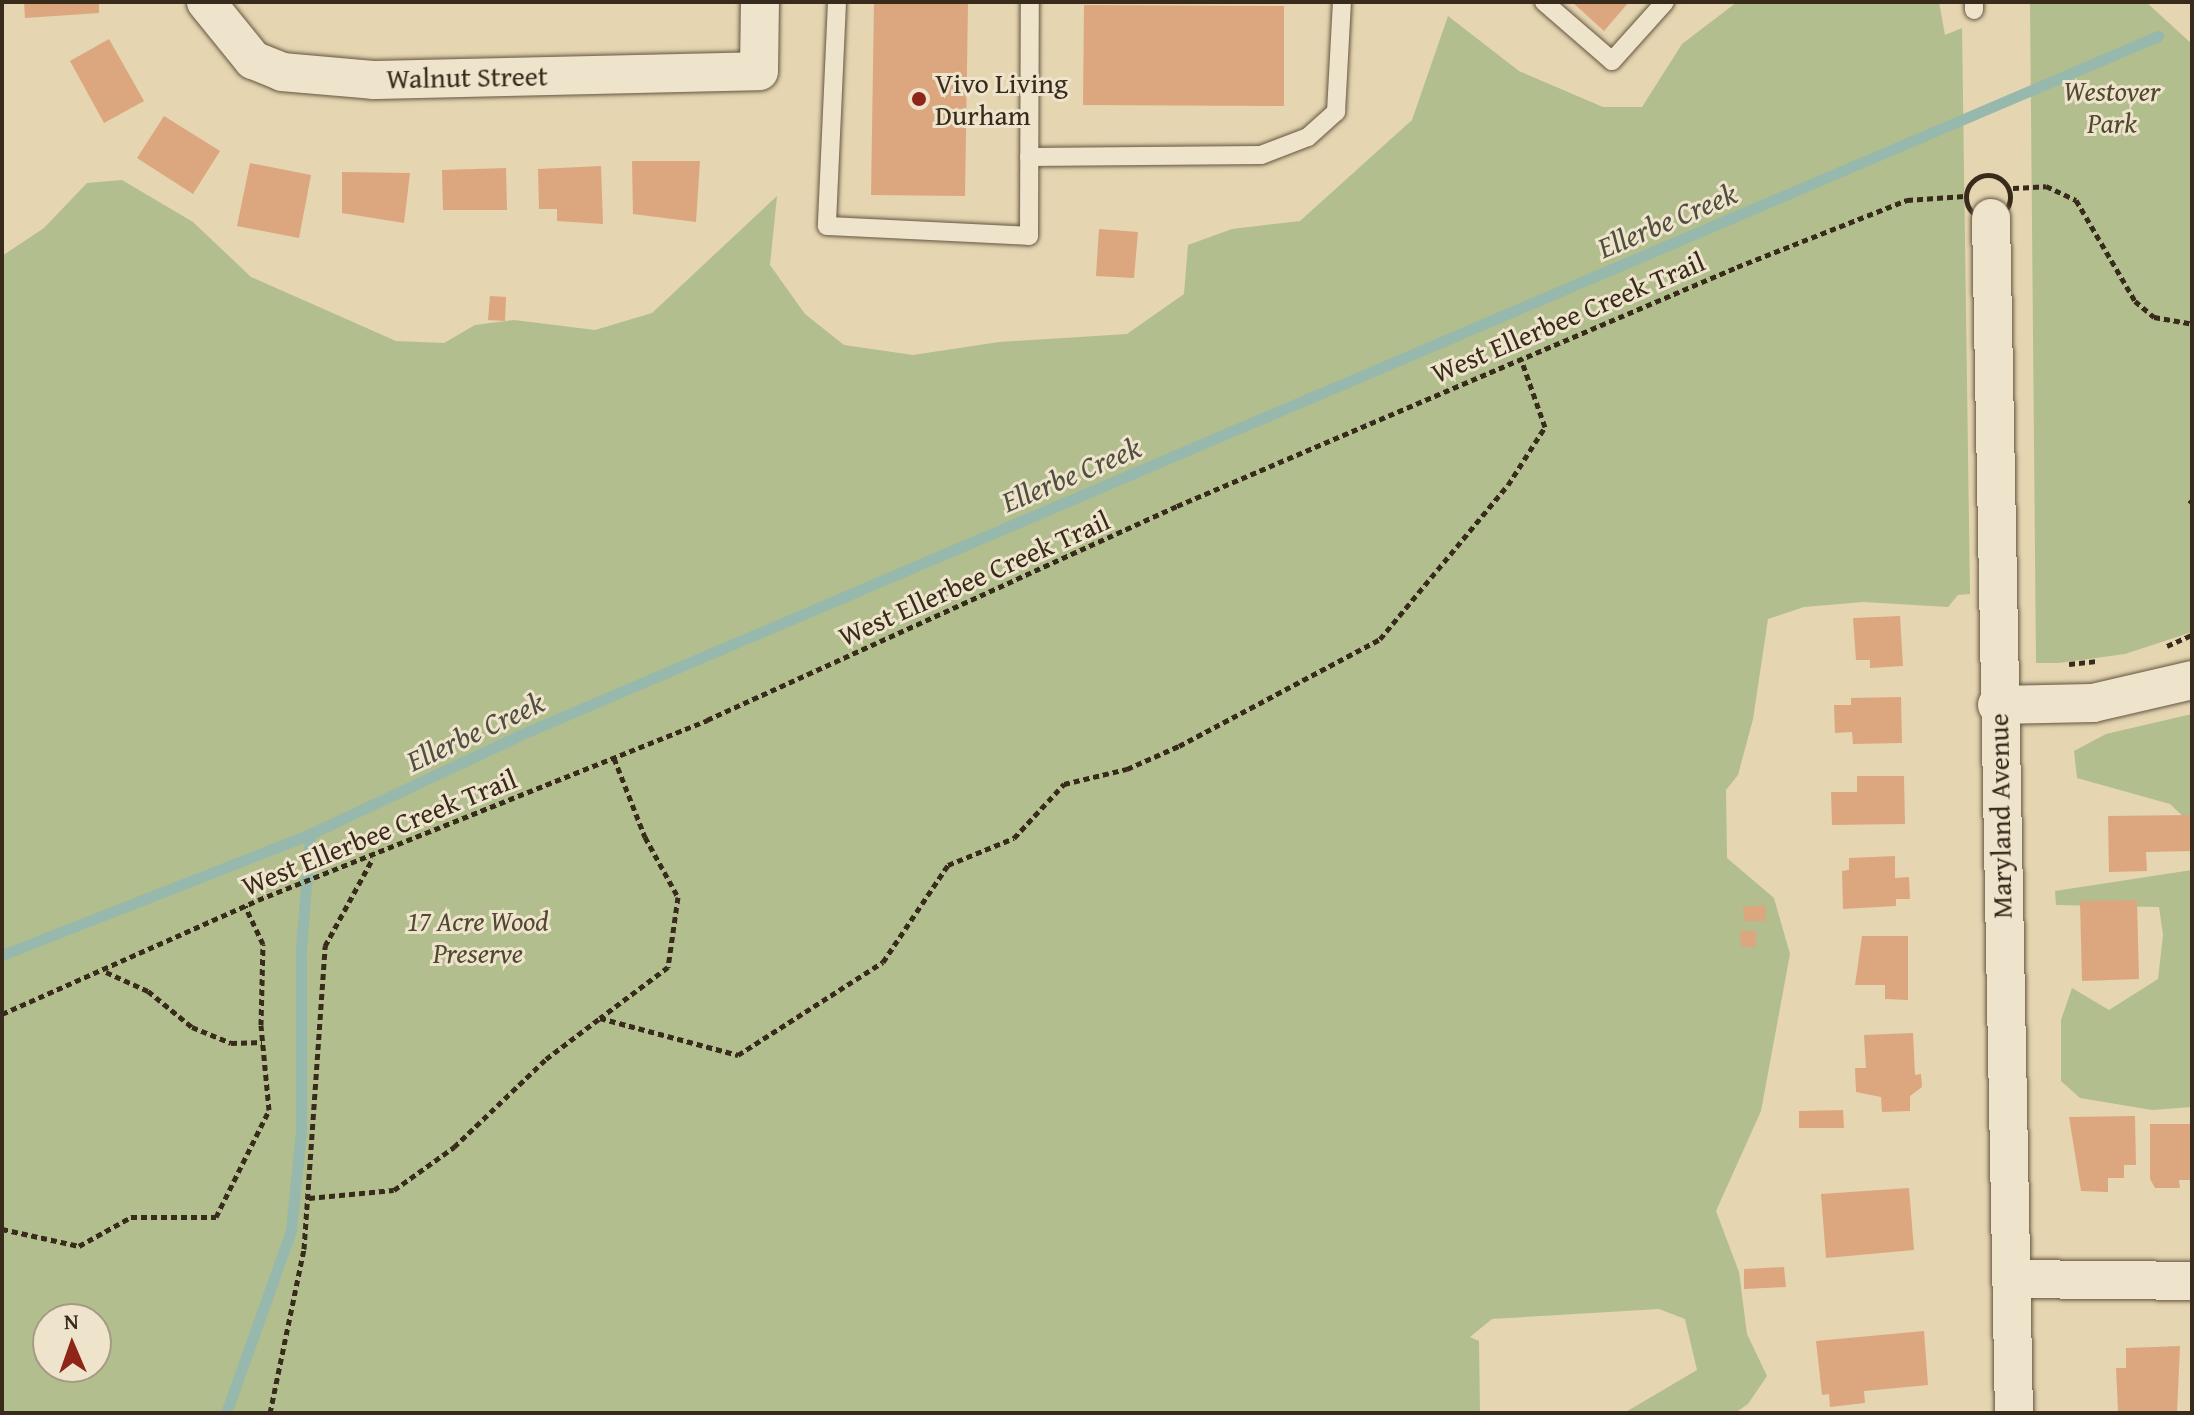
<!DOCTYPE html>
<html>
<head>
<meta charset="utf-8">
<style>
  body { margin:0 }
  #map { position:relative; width:2194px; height:1415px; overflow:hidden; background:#e5d5b1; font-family:"Gentium Book Plus",serif }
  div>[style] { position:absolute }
  .green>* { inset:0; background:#b2be8d }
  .stream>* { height:11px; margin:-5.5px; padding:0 5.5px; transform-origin:5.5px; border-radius:5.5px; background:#96b8ad }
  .building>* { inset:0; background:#dca77f }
  .path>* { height:5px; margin-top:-2.5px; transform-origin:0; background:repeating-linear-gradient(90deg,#392b1b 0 6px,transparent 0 10px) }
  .path>.ring { margin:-2.5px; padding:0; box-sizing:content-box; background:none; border:5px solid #392b1b; border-radius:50% }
  .roads { filter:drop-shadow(0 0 2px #645640) drop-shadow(0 0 2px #645640) }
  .service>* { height:18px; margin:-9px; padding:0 9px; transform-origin:9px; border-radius:9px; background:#eee4cc }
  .minor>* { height:38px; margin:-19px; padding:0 19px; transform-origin:19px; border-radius:19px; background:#eee4cc }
  .dots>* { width:22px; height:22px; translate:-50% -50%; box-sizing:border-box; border:4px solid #eee4cc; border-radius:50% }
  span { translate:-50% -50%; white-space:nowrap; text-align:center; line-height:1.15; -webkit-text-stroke:6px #eee4cc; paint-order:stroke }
  .street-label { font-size:28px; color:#392b1b }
  .poi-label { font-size:28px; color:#392b1b }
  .left { translate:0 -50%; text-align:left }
  .park-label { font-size:28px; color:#514832; font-style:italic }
  .water-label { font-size:30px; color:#504e40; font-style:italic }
  .frame { position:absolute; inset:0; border:4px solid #392b1b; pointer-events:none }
  .north { position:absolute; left:32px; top:1303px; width:80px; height:80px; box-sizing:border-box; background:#eee4cc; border:2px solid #a69a85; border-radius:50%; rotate:358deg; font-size:22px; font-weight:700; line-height:32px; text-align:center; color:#392b1b }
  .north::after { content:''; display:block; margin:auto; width:28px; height:36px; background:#8f2418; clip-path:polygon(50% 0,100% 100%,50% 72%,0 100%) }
</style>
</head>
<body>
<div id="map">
  <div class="green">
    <i style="clip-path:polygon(evenodd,1737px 2px,1939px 2px,1945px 35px,1962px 28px,1970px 594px,1958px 595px,1948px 607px,1863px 602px,1804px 607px,1768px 619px,1753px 719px,1738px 775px,1726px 790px,1727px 858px,1774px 898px,1790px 954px,1761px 1111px,1716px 1211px,1739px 1272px,1747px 1334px,1767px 1376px,1748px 1404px,1735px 1413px,1624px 1413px,1697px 1370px,1685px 1319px,1659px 1309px,1492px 1319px,1470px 1337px,1479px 1341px,1480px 1413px,2px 1413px,2px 256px,44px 228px,87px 183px,122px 180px,193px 222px,251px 277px,396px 341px,444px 343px,475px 325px,514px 320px,595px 330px,652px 313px,777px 196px,770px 265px,805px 314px,844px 345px,913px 355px,999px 342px,1127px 334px,1184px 294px,1188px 245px,1232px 229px,1300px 221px,1412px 120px,1448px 16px,1519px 71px,1603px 107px,1642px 107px,1682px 44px,1737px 2px,48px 1319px,96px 1319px,96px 1367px,48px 1367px,48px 1319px)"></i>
    <i style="clip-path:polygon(2030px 2px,2146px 2px,2192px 44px,2192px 632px,2125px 654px,2059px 663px,2036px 663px)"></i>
    <i style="clip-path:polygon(2192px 714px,2192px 825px,2170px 804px,2077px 778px,2074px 751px,2106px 734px)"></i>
    <i style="clip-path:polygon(2192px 870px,2192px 1107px,2152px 1110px,2080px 1098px,2061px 1081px,2061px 1020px,2072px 988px,2109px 1010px,2158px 979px,2163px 935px,2159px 907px,2056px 905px,2055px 891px)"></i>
  </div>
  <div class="stream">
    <i style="left:2px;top:955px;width:331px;rotate:-21.4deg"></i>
    <i style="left:310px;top:834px;width:232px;rotate:-25.2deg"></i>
    <i style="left:520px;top:735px;width:1781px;rotate:-23.11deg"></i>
    <i style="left:226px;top:1413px;width:194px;rotate:-70.4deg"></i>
    <i style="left:291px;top:1230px;width:99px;rotate:-84.2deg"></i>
    <i style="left:301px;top:1132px;width:183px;rotate:-90deg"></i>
    <i style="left:301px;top:949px;width:115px;rotate:-85.5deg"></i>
  </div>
  <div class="building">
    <i style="clip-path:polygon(24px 2px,99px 2px,99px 13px,25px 18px)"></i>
    <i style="clip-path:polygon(874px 2px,968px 2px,965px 196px,871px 195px)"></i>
    <i style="clip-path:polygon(1572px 2px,1629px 2px,1604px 31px)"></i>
    <i style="clip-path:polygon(1084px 5px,1284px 6px,1284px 106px,1083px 105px)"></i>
    <i style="clip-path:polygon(109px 39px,144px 101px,104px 123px,70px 61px)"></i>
    <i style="clip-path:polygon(164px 116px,220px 151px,193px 194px,137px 158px)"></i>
    <i style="clip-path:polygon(632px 161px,700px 161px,696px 222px,633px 214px)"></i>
    <i style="clip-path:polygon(250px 163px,311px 175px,299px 238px,237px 226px)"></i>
    <i style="clip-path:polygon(601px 166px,603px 224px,557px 221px,557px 209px,539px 209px,538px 169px)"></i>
    <i style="clip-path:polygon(506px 168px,507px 210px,443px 210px,442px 170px)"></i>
    <i style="clip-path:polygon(342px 172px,410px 173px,404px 223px,342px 213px)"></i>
    <i style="clip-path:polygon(1099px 229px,1138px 232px,1134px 278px,1096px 276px)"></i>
    <i style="clip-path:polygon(490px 296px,506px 297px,505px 321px,488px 320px)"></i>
    <i style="clip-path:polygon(1900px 616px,1903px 666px,1870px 668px,1870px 660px,1856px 660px,1853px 618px)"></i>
    <i style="clip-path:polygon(1901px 697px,1902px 743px,1853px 744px,1852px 732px,1835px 733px,1834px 705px,1851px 705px,1851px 698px)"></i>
    <i style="clip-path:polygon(1857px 776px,1904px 776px,1905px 824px,1832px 825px,1831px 792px,1857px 792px)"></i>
    <i style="clip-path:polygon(2192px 815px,2192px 851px,2146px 852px,2147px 871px,2109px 872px,2108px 816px)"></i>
    <i style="clip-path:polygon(1895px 856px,1895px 878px,1909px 877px,1910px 899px,1896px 899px,1896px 906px,1843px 909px,1842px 871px,1849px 870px,1849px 858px)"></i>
    <i style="clip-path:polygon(2137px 900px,2139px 979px,2082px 981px,2080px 901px)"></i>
    <i style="clip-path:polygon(1765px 905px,1766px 921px,1744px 921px,1743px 907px)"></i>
    <i style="clip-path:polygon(1740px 931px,1756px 931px,1756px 947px,1741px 947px)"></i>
    <i style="clip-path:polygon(1862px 936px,1908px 936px,1908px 1000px,1885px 999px,1885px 985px,1855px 985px)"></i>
    <i style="clip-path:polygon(1913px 1033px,1915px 1075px,1921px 1074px,1922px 1087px,1910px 1096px,1910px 1111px,1882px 1112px,1881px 1097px,1856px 1092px,1855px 1068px,1866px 1068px,1864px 1035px)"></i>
    <i style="clip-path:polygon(1843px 1110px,1844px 1128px,1799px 1128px,1799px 1111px)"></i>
    <i style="clip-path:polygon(2135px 1116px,2136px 1165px,2124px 1165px,2124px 1178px,2108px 1178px,2108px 1192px,2081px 1191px,2069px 1117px)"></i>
    <i style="clip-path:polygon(2150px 1124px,2192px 1124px,2192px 1180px,2179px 1180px,2180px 1188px,2155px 1188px,2150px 1179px)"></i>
    <i style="clip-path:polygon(1909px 1188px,1914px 1250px,1826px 1258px,1821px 1194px)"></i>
    <i style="clip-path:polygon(1784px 1267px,1786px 1287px,1744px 1289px,1744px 1269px)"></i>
    <i style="clip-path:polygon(1924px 1331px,1928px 1385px,1864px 1391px,1865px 1403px,1830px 1407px,1829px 1394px,1822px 1395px,1816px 1341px)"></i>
    <i style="clip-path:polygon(2180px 1346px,2177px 1413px,2118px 1411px,2116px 1368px,2126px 1368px,2126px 1348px)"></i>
  </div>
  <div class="path">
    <i class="ring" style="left:1966px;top:175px;width:39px;height:39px"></i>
    <i style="left:2013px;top:188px;width:33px;rotate:-3deg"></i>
    <i style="left:2046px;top:186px;width:33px;rotate:25deg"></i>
    <i style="left:2076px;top:200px;width:117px;rotate:59.7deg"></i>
    <i style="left:2135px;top:301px;width:25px;rotate:40deg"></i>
    <i style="left:2154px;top:317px;width:39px;rotate:10deg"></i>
    <i style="left:2189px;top:500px;width:4px;rotate:34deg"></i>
    <i style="left:2167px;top:646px;width:27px;rotate:-24deg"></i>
    <i style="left:2069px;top:664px;width:30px;rotate:-6deg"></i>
    <i style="left:614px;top:758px;width:85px;rotate:68.6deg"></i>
    <i style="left:645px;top:837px;width:68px;rotate:61.2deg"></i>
    <i style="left:678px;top:897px;width:71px;rotate:98.1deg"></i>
    <i style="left:668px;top:967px;width:85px;rotate:143.1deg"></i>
    <i style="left:600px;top:1018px;width:143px;rotate:15deg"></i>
    <i style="left:738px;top:1055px;width:172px;rotate:-32.7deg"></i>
    <i style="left:883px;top:962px;width:117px;rotate:-56.2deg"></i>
    <i style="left:948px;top:865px;width:71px;rotate:-22.2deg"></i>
    <i style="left:1014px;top:838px;width:74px;rotate:-47.2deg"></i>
    <i style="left:1064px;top:784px;width:65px;rotate:-13.4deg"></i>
    <i style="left:1127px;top:769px;width:57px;rotate:-23.9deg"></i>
    <i style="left:1179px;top:746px;width:228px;rotate:-28deg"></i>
    <i style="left:1380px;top:639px;width:200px;rotate:-50.3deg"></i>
    <i style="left:1508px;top:485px;width:69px;rotate:-57.5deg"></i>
    <i style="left:1545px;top:427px;width:72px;rotate:-109.4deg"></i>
    <i style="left:106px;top:972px;width:46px;rotate:24.3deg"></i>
    <i style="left:148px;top:991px;width:57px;rotate:39.3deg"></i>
    <i style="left:192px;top:1027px;width:42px;rotate:22.3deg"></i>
    <i style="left:231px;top:1043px;width:31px;rotate:-2deg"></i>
    <i style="left:2px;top:1014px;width:280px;rotate:-24deg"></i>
    <i style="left:258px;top:900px;width:484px;rotate:-21.8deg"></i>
    <i style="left:707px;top:720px;width:516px;rotate:-24.48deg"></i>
    <i style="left:1177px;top:506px;width:609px;rotate:-23.11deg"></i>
    <i style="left:1737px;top:267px;width:183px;rotate:-21.5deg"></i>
    <i style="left:1907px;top:200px;width:58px;rotate:-3.9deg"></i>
    <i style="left:309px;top:1198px;width:85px;rotate:-5.4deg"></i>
    <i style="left:394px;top:1190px;width:74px;rotate:-35.6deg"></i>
    <i style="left:454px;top:1147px;width:127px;rotate:-43.7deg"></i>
    <i style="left:546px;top:1059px;width:68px;rotate:-37.2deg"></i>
    <i style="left:2px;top:1229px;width:79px;rotate:12.4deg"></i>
    <i style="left:79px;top:1246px;width:60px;rotate:-29.1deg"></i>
    <i style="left:131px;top:1217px;width:85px"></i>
    <i style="left:216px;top:1217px;width:119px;rotate:-63.6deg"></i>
    <i style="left:269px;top:1110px;width:85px;rotate:-95.4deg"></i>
    <i style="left:261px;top:1025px;width:81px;rotate:-88.6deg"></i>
    <i style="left:263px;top:944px;width:42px;rotate:-115.3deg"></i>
    <i style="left:270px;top:1413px;width:167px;rotate:-78.3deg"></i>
    <i style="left:304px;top:1249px;width:304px;rotate:-86deg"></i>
    <i style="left:325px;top:946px;width:100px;rotate:-61.4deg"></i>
  </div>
  <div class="roads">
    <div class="service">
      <i style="left:837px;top:2px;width:224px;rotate:92.6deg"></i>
      <i style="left:827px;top:226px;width:202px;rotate:2.8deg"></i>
      <i style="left:1029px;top:236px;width:234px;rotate:-89.8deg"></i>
      <i style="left:1544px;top:2px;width:90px;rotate:40.9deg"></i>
      <i style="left:1612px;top:61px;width:79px;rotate:-48.1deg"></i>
      <i style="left:1974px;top:2px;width:8px;rotate:90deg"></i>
      <i style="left:1029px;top:157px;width:232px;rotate:-0.5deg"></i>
      <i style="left:1261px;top:155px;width:50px;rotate:-21deg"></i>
      <i style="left:1308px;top:137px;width:38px;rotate:-42deg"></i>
      <i style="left:1336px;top:112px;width:110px;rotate:-86.9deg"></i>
    </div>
    <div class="minor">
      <i style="left:206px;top:2px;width:75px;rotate:51deg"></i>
      <i style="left:253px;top:60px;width:31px;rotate:22deg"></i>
      <i style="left:282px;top:72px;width:91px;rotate:5deg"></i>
      <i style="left:373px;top:80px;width:386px;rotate:-1.3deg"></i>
      <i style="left:759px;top:71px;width:69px;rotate:-89.2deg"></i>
      <i style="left:1991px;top:218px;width:1195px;rotate:88.9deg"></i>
      <i style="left:1997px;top:705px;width:96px;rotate:-1.2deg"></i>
      <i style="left:2093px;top:703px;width:102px;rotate:-13.1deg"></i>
      <i style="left:2012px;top:1279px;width:180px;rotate:0.6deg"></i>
    </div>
  </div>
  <div class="dots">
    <i style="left:919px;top:99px;background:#8f2418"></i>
  </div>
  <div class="street-label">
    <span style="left:467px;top:77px;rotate:-1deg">Walnut Street</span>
    <span style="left:1568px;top:317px;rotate:-23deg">West Ellerbee Creek Trail</span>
    <span style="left:974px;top:578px;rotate:-24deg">West Ellerbee Creek Trail</span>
    <span style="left:2000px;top:816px;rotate:-91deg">Maryland Avenue</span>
    <span style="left:379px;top:832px;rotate:-22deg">West Ellerbee Creek Trail</span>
  </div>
  <div class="poi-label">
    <span class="left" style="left:935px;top:99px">Vivo Living<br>Durham</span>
  </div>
  <div class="park-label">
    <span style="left:2112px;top:107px">Westover<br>Park</span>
    <span style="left:478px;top:937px">17 Acre Wood<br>Preserve</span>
  </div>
  <div class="water-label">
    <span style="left:1667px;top:220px;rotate:-23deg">Ellerbe Creek</span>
    <span style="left:1071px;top:474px;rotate:-23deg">Ellerbe Creek</span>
    <span style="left:475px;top:731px;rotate:-25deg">Ellerbe Creek</span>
  </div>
  <div class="frame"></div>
  <div class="north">N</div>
</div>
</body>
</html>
